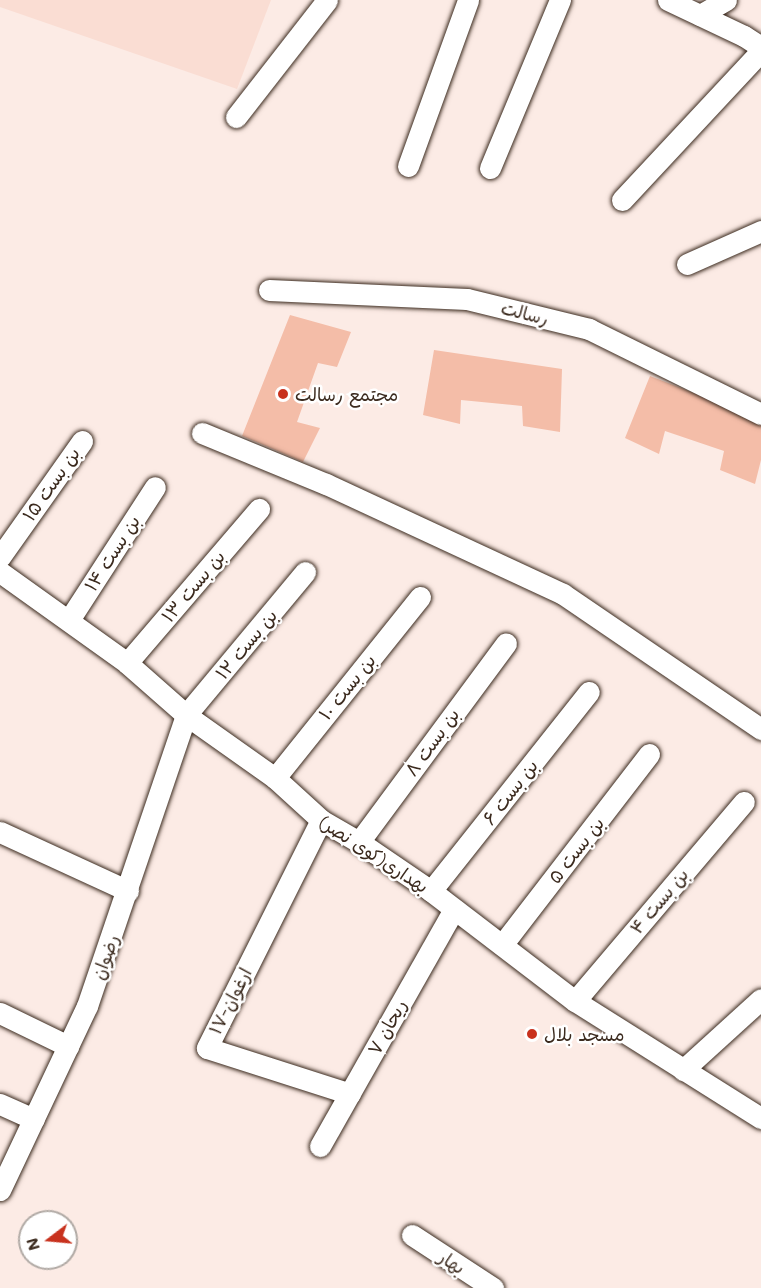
<!DOCTYPE html>
<html>
<head>
<meta charset="utf-8">
<style>
  body { margin:0 }
  #map { position:relative; width:761px; height:1288px; overflow:hidden; background:#fcebe5; font-family:Mali,"Playpen Sans Arabic",sans-serif }
  div>[style] { position:absolute }
  .built>* { inset:0; background:#faddd3 }
  .building>* { inset:0; background:#f4bda8 }
  .roads { filter:drop-shadow(0 0 2px #3b2a1e) drop-shadow(0 0 2px #3b2a1e) }
  .minor>* { height:21px; margin:-10.5px; padding:0 10.5px; transform-origin:10.5px; border-radius:10.5px; background:#fff }
  .dots>* { width:16px; height:16px; translate:-50% -50%; box-sizing:border-box; border:3px solid #fff; border-radius:50% }
  span { translate:-50% -50%; white-space:nowrap; text-align:center; line-height:1.15; -webkit-text-stroke:5px #fff; paint-order:stroke }
  .street-label { font-size:18px; color:#3b2a1e }
  .poi-label { font-size:18px; color:#3b2a1e }
  .left { translate:0 -50%; text-align:left }
  .north { position:absolute; left:18px; top:1210px; width:60px; height:60px; box-sizing:border-box; background:#fff; border:2px solid #b1aaa5; border-radius:50%; rotate:254deg; font-size:16px; font-weight:700; line-height:24px; text-align:center; color:#3b2a1e }
  .north::after { content:''; display:block; margin:auto; width:21px; height:27px; background:#c8321e; clip-path:polygon(50% 0,100% 100%,50% 72%,0 100%) }
</style>
</head>
<body>
<div id="map">
  <div class="built">
    <i style="clip-path:polygon(0 0,271px 0,237px 89px,0 7px)"></i>
  </div>
  <div class="building">
    <i style="clip-path:polygon(290px 315px,351px 332px,337px 367px,318px 363px,297px 422px,320px 428px,303px 462px,242px 436px)"></i>
    <i style="clip-path:polygon(434px 350px,562px 369px,560px 432px,523px 426px,522px 406px,461px 400px,460px 424px,423px 415px)"></i>
    <i style="clip-path:polygon(650px 376px,761px 419px,761px 460px,755px 484px,720px 470px,724px 451px,665px 431px,659px 454px,625px 438px)"></i>
  </div>
  <div class="roads">
    <div class="minor">
      <i style="left:668px;top:0;width:84px;rotate:25.3deg"></i>
      <i style="left:744px;top:36px;width:20px;rotate:33deg"></i>
      <i style="left:700px;top:15px;width:30px;rotate:-30deg"></i>
      <i style="left:236px;top:117px;width:148px;rotate:-52.1deg"></i>
      <i style="left:408px;top:166px;width:177px;rotate:-70.1deg"></i>
      <i style="left:490px;top:168px;width:182px;rotate:-67.4deg"></i>
      <i style="left:622px;top:200px;width:204px;rotate:-47deg"></i>
      <i style="left:687px;top:264px;width:81px;rotate:-24deg"></i>
      <i style="left:269px;top:290px;width:198px;rotate:2.6deg"></i>
      <i style="left:467px;top:299px;width:126px;rotate:13.8deg"></i>
      <i style="left:589px;top:329px;width:192px;rotate:26.3deg"></i>
      <i style="left:202px;top:433px;width:134px;rotate:22.4deg"></i>
      <i style="left:326px;top:484px;width:261px;rotate:24.9deg"></i>
      <i style="left:563px;top:594px;width:240px;rotate:34.3deg"></i>
      <i style="left:0;top:557px;width:142px;rotate:-54.7deg"></i>
      <i style="left:0;top:572px;width:156px;rotate:35.6deg"></i>
      <i style="left:127px;top:663px;width:79px;rotate:41.4deg"></i>
      <i style="left:186px;top:715px;width:109px;rotate:35.3deg"></i>
      <i style="left:275px;top:778px;width:62px;rotate:42.4deg"></i>
      <i style="left:321px;top:820px;width:44px;rotate:30.1deg"></i>
      <i style="left:359px;top:842px;width:87px;rotate:34.2deg"></i>
      <i style="left:431px;top:891px;width:181px;rotate:37.4deg"></i>
      <i style="left:575px;top:1001px;width:220px;rotate:32.2deg"></i>
      <i style="left:69px;top:620px;width:158px;rotate:-57.1deg"></i>
      <i style="left:127px;top:663px;width:203px;rotate:-49.4deg"></i>
      <i style="left:275px;top:778px;width:232px;rotate:-51.3deg"></i>
      <i style="left:321px;top:820px;width:255px;rotate:116.6deg"></i>
      <i style="left:207px;top:1048px;width:150px;rotate:17.8deg"></i>
      <i style="left:0;top:832px;width:141px;rotate:24.7deg"></i>
      <i style="left:359px;top:842px;width:247px;rotate:-53.5deg"></i>
      <i style="left:431px;top:891px;width:254px;rotate:-51.6deg"></i>
      <i style="left:502px;top:945px;width:241px;rotate:-52.4deg"></i>
      <i style="left:575px;top:1001px;width:261px;rotate:-49.7deg"></i>
      <i style="left:0;top:1013px;width:76px;rotate:25.9deg"></i>
      <i style="left:683px;top:1070px;width:105px;rotate:-42.3deg"></i>
      <i style="left:0;top:1104px;width:37px;rotate:24deg"></i>
      <i style="left:320px;top:1146px;width:272px;rotate:-60.5deg"></i>
      <i style="left:0;top:1190px;width:204px;rotate:-64.7deg"></i>
      <i style="left:87px;top:1006px;width:307px;rotate:-71.2deg"></i>
      <i style="left:186px;top:715px;width:186px;rotate:-50.2deg"></i>
      <i style="left:412px;top:1235px;width:97px;rotate:33.2deg"></i>
    </div>
  </div>
  <div class="dots">
    <i style="left:283px;top:394px;background:#c8321e"></i>
    <i style="left:532px;top:1034px;background:#c8321e"></i>
  </div>
  <div class="street-label">
    <span style="left:525px;top:313px;rotate:14deg">رسالت</span>
    <span style="left:51px;top:484px;rotate:-55deg">بن بست ۱۵</span>
    <span style="left:112px;top:553px;rotate:-57deg">بن بست ۱۴</span>
    <span style="left:193px;top:586px;rotate:-50deg">بن بست ۱۳</span>
    <span style="left:246px;top:644px;rotate:-50deg">بن بست ۱۲</span>
    <span style="left:347px;top:687px;rotate:-51deg">بن بست ۱۰</span>
    <span style="left:432px;top:742px;rotate:-54deg">بن بست ۸</span>
    <span style="left:510px;top:792px;rotate:-52deg">بن بست ۶</span>
    <span style="left:576px;top:850px;rotate:-52deg">بن بست ۵</span>
    <span style="left:374px;top:854px;rotate:33deg">بهداری(کوی نصر)</span>
    <span style="left:659px;top:901px;rotate:-50deg">بن بست ۴</span>
    <span style="left:105px;top:957px;rotate:-70deg">رضوان</span>
    <span style="left:230px;top:1001px;rotate:-63deg">ارغوان-۱۷</span>
    <span style="left:387px;top:1027px;rotate:-61deg">ریحان ۷</span>
    <span style="left:452px;top:1262px;rotate:33deg">بهار</span>
  </div>
  <div class="poi-label">
    <span class="left" style="left:295px;top:394px">مجتمع رسالت</span>
    <span class="left" style="left:544px;top:1034px">مسجد بلال</span>
  </div>
  <div class="north">N</div>
</div>
</body>
</html>
